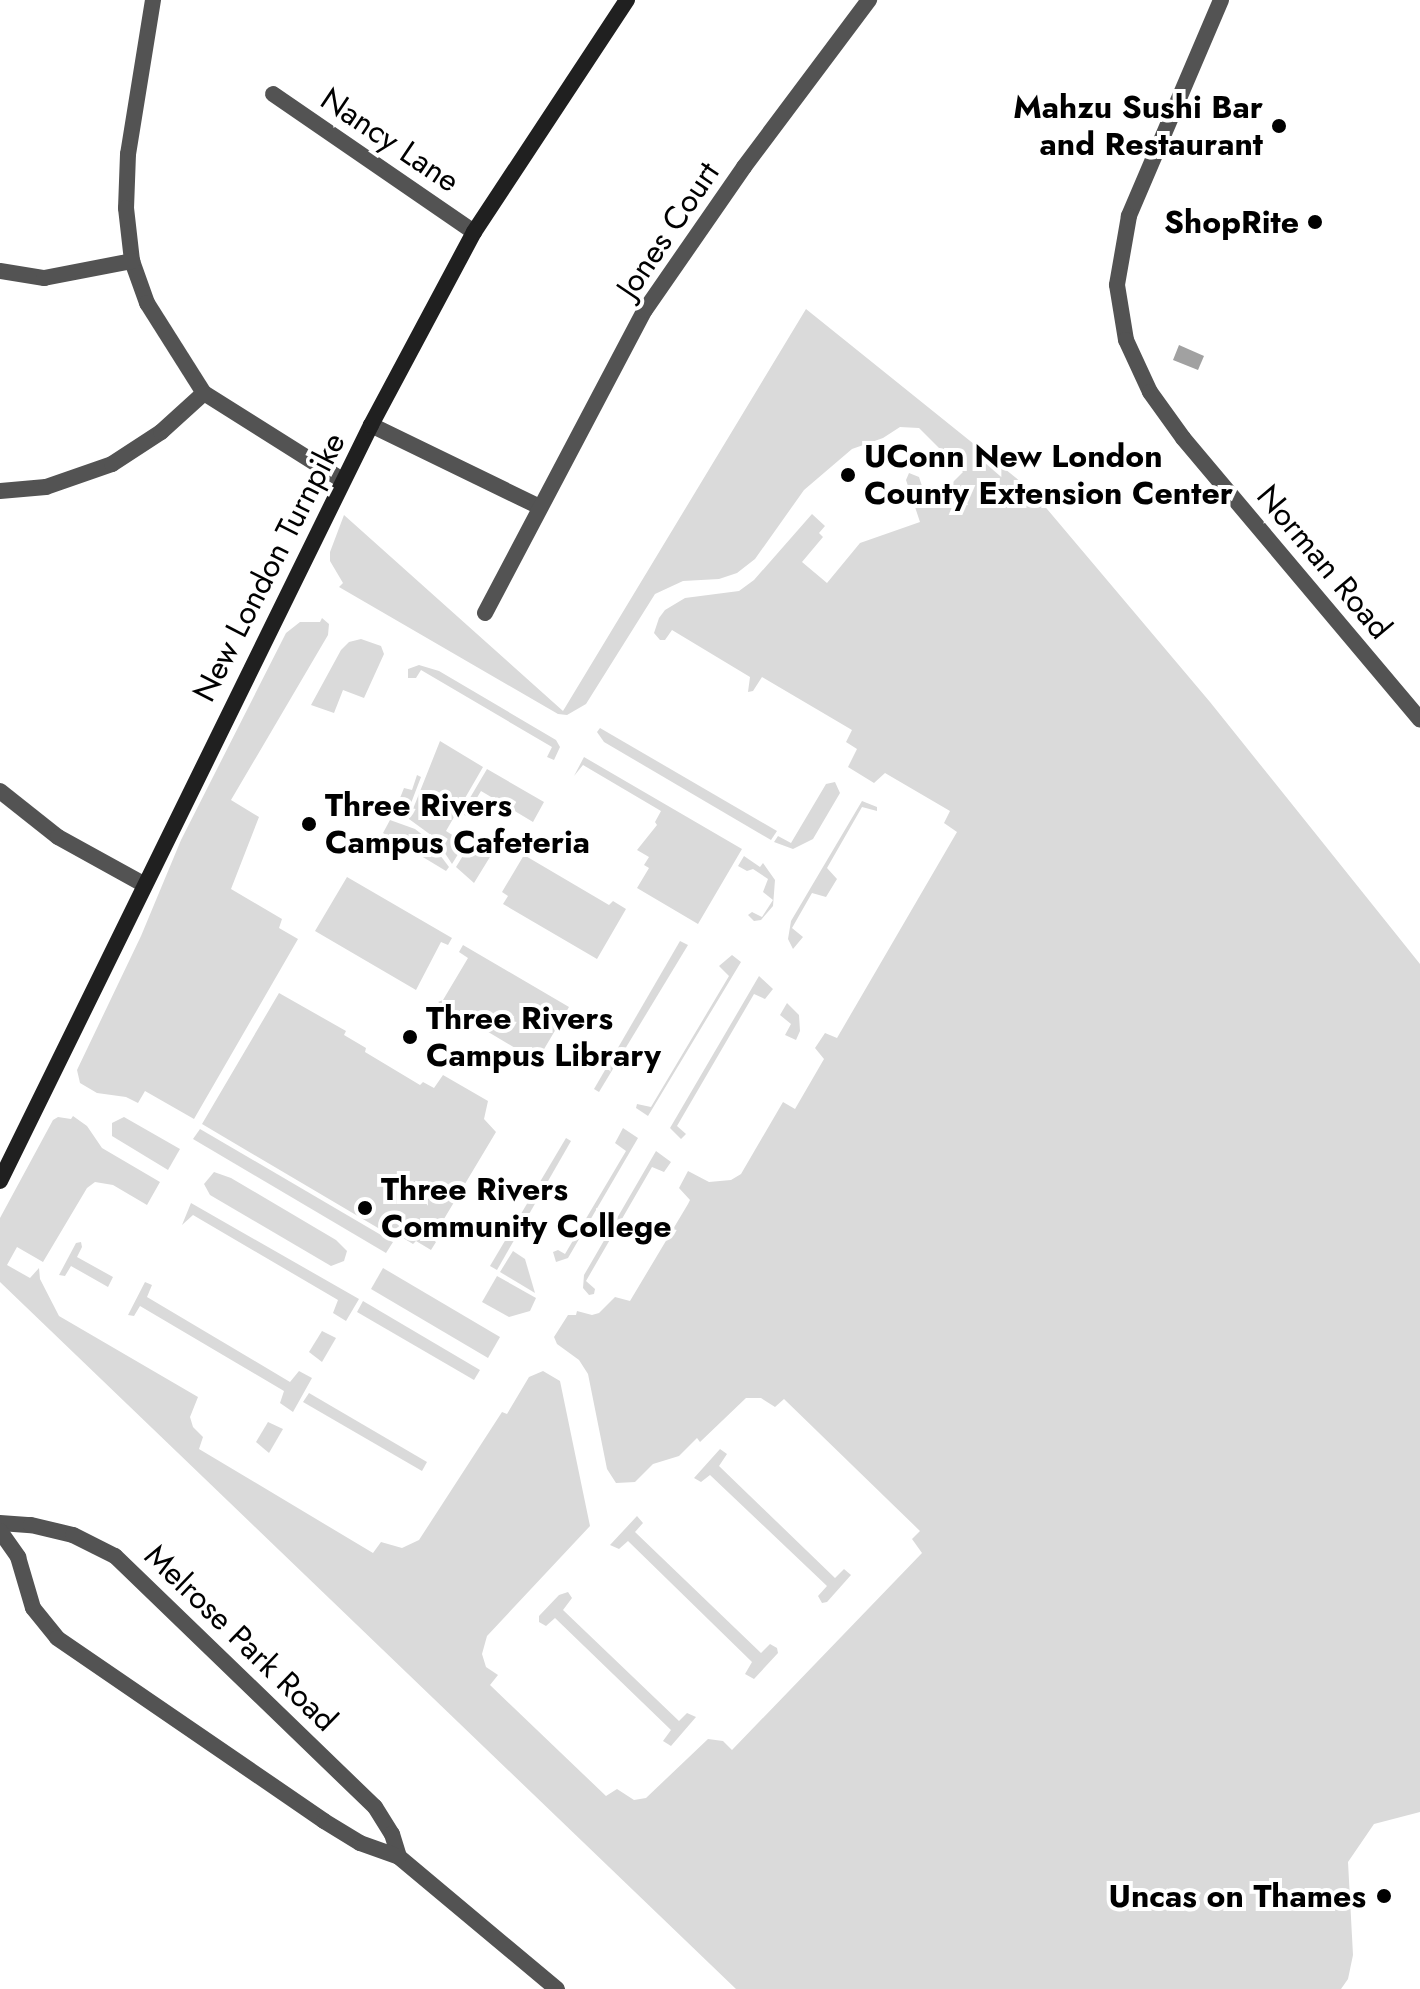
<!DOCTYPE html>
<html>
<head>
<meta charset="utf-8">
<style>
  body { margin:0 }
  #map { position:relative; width:1420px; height:1989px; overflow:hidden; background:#fff; font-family:Jost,sans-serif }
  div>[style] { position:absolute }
  .green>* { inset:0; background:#dadada }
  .water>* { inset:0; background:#a1a1a1 }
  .minor>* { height:16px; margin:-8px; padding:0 8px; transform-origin:8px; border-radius:8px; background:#535353 }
  .secondary>* { height:16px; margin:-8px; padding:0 8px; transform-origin:8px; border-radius:8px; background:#202020 }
  .dots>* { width:22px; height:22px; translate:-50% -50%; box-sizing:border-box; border:4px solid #fff; border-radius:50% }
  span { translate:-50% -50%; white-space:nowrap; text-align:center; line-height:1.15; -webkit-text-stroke:8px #fff; paint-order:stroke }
  .poi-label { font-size:32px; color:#000; font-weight:700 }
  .right { translate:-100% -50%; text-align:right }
  .left { translate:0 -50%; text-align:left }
  .street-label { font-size:32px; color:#000 }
</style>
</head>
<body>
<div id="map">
  <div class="green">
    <i style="clip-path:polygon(806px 309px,1031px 490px,1210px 702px,1420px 964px,1420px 1812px,1374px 1824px,1348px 1862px,1353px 1955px,1348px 1979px,1341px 1989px,736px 1989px,0 1282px,0 1218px,53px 1120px,58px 1117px,71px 1119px,73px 1116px,87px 1126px,102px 1148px,160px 1182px,147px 1205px,113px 1185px,95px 1182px,87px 1188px,43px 1262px,17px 1247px,7px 1265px,30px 1278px,39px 1268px,40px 1279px,59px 1316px,198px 1397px,190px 1417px,193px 1427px,203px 1437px,199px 1449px,373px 1553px,381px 1542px,402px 1548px,419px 1540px,502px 1412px,507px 1414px,529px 1377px,543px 1371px,560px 1381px,590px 1526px,487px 1636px,482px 1654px,486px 1667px,498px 1675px,490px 1685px,606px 1796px,617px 1789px,634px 1800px,646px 1798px,708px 1739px,723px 1741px,732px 1750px,922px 1553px,912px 1539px,920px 1531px,784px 1399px,775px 1407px,761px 1398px,746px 1398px,700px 1442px,697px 1438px,679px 1456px,653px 1464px,635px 1482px,616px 1483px,607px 1469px,588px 1374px,579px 1360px,557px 1344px,554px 1337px,568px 1315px,576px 1315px,577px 1311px,592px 1315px,599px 1313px,615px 1297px,630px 1301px,688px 1204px,690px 1200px,679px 1188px,688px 1171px,709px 1182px,731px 1180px,741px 1174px,783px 1102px,795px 1109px,824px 1059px,815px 1048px,825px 1033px,837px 1038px,957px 832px,944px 823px,950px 811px,885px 773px,874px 783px,848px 767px,857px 749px,846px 742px,852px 730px,762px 677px,753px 691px,748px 692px,750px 677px,672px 630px,665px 640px,660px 640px,654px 633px,659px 618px,665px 610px,685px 598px,739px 591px,754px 580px,812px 514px,825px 526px,819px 533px,823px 537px,802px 562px,827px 583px,860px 543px,920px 522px,906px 480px,909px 473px,919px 477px,924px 492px,930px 494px,946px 489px,963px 472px,919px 428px,900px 427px,883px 438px,852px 449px,804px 490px,755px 559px,737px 573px,719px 579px,683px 581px,655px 594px,586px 704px,567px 715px,558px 714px,339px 587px,343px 583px,330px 561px,330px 552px,344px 515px,563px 711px)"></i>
    <i style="clip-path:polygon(322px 618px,329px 624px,328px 635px,231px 800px,259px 817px,231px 889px,282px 919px,279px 928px,298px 939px,194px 1119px,145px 1091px,138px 1103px,126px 1097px,97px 1093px,80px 1083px,77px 1070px,141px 936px,181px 840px,286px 633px,300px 622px,320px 622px)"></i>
    <i style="clip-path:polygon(361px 639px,381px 646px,384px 654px,364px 698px,343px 690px,334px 713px,311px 705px,341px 650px,349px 642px)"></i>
    <i style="clip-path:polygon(419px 665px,439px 671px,556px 740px,560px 747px,554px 760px,547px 757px,552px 747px,421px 670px,416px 678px,408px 678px,408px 669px)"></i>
    <i style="clip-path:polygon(600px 728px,777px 831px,771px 840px,604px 742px,597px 732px)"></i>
    <i style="clip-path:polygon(440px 741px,483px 767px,446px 831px,465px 843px,452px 864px,435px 838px,409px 819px)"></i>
    <i style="clip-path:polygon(584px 757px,742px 849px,698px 924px,637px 888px,649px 868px,644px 865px,649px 857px,637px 850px,657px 825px,655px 822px,661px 811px,583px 765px,574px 776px)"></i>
    <i style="clip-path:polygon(487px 769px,544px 802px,533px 822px,481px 791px,466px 816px,461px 813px)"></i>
    <i style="clip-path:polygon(417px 775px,421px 777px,405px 819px,376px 813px,382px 797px,398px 803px,404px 788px,412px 790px)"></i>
    <i style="clip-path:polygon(835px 782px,840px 793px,813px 839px,793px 849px,774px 842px,778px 836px,791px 843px,826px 784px)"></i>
    <i style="clip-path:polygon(862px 801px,877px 807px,877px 811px,862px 807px,827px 868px,837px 879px,826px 897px,812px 893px,792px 928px,803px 937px,793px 949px,788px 939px,791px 921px)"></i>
    <i style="clip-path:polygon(390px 820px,415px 829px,428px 839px,449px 867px,446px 871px,383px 833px)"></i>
    <i style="clip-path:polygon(477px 842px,493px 852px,474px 883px,456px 867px,469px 846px,473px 848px)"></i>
    <i style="clip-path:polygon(524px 855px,609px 905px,613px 901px,626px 909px,597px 959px,503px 904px,508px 896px,502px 892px)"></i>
    <i style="clip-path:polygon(744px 856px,760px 867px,763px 863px,775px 880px,773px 906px,761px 920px,754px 921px,748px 915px,752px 912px,762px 917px,773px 900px,763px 892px,768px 879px,753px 869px,747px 871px,738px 866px)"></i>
    <i style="clip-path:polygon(347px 877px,452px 938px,448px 945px,441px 942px,416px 990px,315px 931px)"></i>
    <i style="clip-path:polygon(680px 941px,688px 945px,599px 1092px,594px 1089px)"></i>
    <i style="clip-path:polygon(463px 945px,569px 1007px,537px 1061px,438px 1002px,443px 1000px,468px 958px,459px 952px)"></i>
    <i style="clip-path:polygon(732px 955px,741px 962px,648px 1116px,636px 1108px,637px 1104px,651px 1107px,729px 976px,719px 966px)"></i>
    <i style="clip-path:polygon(759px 976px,773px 989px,765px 999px,754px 994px,677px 1126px,686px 1134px,681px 1139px,670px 1128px)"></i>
    <i style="clip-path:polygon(279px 993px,346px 1031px,344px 1035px,366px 1048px,365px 1052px,420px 1085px,423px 1082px,434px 1088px,443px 1075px,488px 1101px,484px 1119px,496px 1132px,432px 1239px,436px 1242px,431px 1250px,416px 1241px,413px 1244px,398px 1235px,395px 1238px,202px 1124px)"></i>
    <i style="clip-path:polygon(787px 1003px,799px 1015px,800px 1031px,796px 1040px,785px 1035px,791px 1024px,780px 1015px)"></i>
    <i style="clip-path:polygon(124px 1117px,180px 1149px,168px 1170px,112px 1136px,112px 1123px)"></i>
    <i style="clip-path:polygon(623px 1128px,638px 1138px,568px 1258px,556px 1262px,553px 1252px,558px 1250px,565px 1254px,626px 1151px,615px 1143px)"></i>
    <i style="clip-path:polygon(200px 1129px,393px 1242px,386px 1253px,193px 1139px)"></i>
    <i style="clip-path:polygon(566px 1138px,571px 1141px,497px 1270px,490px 1266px)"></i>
    <i style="clip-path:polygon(656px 1151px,671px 1162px,664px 1172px,652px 1167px,586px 1281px,595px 1289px,594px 1294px,589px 1295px,583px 1288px,584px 1275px)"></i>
    <i style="clip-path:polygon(214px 1172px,231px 1178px,336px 1240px,347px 1251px,344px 1261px,331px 1266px,210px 1195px,204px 1184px)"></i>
    <i style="clip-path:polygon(191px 1203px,359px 1299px,346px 1321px,333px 1313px,338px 1300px,193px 1215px,182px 1225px)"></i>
    <i style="clip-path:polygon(81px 1242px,82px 1247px,77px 1257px,113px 1277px,108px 1287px,71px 1266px,65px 1276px,59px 1275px,76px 1243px)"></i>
    <i style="clip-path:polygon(513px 1251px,525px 1259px,535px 1293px,500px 1272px)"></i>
    <i style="clip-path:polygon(383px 1268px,500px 1337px,488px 1358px,371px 1289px)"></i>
    <i style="clip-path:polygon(497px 1276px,536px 1298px,530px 1311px,509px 1317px,482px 1302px)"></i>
    <i style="clip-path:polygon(145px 1282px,152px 1285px,147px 1297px,290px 1382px,299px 1371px,312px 1378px,293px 1412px,280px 1403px,284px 1391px,140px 1306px,134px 1316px,128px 1315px)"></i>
    <i style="clip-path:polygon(363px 1301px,480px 1370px,474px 1380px,357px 1312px)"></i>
    <i style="clip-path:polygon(322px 1331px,336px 1338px,322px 1362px,309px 1352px)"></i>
    <i style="clip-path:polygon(309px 1393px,427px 1462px,422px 1471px,303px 1402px)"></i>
    <i style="clip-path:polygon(268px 1422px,283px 1429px,269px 1453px,256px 1442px)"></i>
    <i style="clip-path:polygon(720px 1449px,727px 1454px,719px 1466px,835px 1578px,844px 1569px,851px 1575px,827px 1602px,822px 1603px,818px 1596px,827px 1586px,710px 1475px,701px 1482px,694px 1478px)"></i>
    <i style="clip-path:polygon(637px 1516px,643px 1523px,635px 1532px,761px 1653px,770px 1644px,777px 1648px,778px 1653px,754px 1679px,745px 1674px,752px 1662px,628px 1541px,619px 1549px,610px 1545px)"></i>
    <i style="clip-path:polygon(568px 1592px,572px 1598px,563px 1610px,679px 1721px,687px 1713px,696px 1717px,671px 1746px,663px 1741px,671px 1730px,555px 1618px,546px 1626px,539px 1622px,539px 1616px,559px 1595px)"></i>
  </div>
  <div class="water">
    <i style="clip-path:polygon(1179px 345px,1204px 356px,1198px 370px,1173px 360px)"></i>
  </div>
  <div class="minor">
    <i style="left:153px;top:0;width:156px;rotate:99.2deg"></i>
    <i style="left:128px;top:154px;width:54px;rotate:92.1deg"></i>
    <i style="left:126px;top:208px;width:53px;rotate:83.5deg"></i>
    <i style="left:132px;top:261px;width:45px;rotate:70.3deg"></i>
    <i style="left:147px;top:303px;width:107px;rotate:57.7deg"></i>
    <i style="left:204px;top:393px;width:163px;rotate:32.2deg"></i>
    <i style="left:1221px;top:0;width:235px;rotate:113.1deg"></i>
    <i style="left:1129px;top:216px;width:70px;rotate:99.9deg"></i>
    <i style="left:1117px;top:285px;width:56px;rotate:80.7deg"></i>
    <i style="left:1126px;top:340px;width:57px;rotate:65.2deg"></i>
    <i style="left:1150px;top:392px;width:57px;rotate:54.3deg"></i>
    <i style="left:1183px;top:438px;width:368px;rotate:49.9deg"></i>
    <i style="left:273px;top:94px;width:244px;rotate:34.5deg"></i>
    <i style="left:0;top:271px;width:45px;rotate:9deg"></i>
    <i style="left:44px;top:278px;width:90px;rotate:-10.9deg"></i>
    <i style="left:371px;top:425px;width:188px;rotate:25.9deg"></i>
    <i style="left:0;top:491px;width:46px;rotate:-5deg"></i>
    <i style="left:46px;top:487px;width:70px;rotate:-19.2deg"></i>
    <i style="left:112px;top:464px;width:59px;rotate:-33.1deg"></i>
    <i style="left:161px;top:432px;width:58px;rotate:-42.2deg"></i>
    <i style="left:485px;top:613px;width:343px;rotate:-62.2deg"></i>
    <i style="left:645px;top:310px;width:174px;rotate:-55.3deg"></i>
    <i style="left:744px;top:167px;width:209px;rotate:-53.2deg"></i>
    <i style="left:0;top:791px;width:74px;rotate:38.4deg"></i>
    <i style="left:58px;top:837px;width:97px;rotate:28.9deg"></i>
    <i style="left:0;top:1523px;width:31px;rotate:4deg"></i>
    <i style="left:31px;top:1525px;width:43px;rotate:13.4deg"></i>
    <i style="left:73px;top:1535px;width:47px;rotate:26.6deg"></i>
    <i style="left:115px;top:1556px;width:361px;rotate:44deg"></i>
    <i style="left:375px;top:1807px;width:32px;rotate:58deg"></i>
    <i style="left:392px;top:1834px;width:24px;rotate:73deg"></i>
    <i style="left:399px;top:1857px;width:206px;rotate:39.9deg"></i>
    <i style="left:0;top:1531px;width:32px;rotate:55deg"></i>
    <i style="left:18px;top:1557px;width:53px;rotate:73.6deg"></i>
    <i style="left:33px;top:1608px;width:38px;rotate:51deg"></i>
    <i style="left:57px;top:1638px;width:324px;rotate:34.4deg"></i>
    <i style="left:324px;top:1821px;width:42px;rotate:31.4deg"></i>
    <i style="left:360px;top:1843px;width:41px;rotate:19.7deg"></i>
  </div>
  <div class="secondary">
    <i style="left:0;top:1181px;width:842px;rotate:-63.86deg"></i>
    <i style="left:371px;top:425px;width:219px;rotate:-61.9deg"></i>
    <i style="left:474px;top:232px;width:278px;rotate:-56.6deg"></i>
  </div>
  <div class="dots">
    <i style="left:1279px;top:126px;background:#000"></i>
    <i style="left:1315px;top:222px;background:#000"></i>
    <i style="left:848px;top:475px;background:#000"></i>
    <i style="left:309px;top:824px;background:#000"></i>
    <i style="left:410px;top:1037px;background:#000"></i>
    <i style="left:365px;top:1208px;background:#000"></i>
    <i style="left:1384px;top:1896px;background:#000"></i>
  </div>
  <div class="poi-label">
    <span class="right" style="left:1263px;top:126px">Mahzu Sushi Bar<br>and Restaurant</span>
    <span class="right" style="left:1299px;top:222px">ShopRite</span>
    <span class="left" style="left:864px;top:475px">UConn New London<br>County Extension Center</span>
    <span class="left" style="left:325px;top:824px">Three Rivers<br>Campus Cafeteria</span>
    <span class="left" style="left:426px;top:1037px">Three Rivers<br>Campus Library</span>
    <span class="left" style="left:381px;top:1208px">Three Rivers<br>Community College</span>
    <span class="right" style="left:1366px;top:1896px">Uncas on Thames</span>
  </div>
  <div class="street-label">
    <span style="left:390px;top:140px;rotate:34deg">Nancy Lane</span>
    <span style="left:668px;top:230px;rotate:-56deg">Jones Court</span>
    <span style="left:1324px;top:562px;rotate:50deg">Norman Road</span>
    <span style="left:269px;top:567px;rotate:-63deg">New London Turnpike</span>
    <span style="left:241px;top:1638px;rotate:44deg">Melrose Park Road</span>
  </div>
</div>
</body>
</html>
